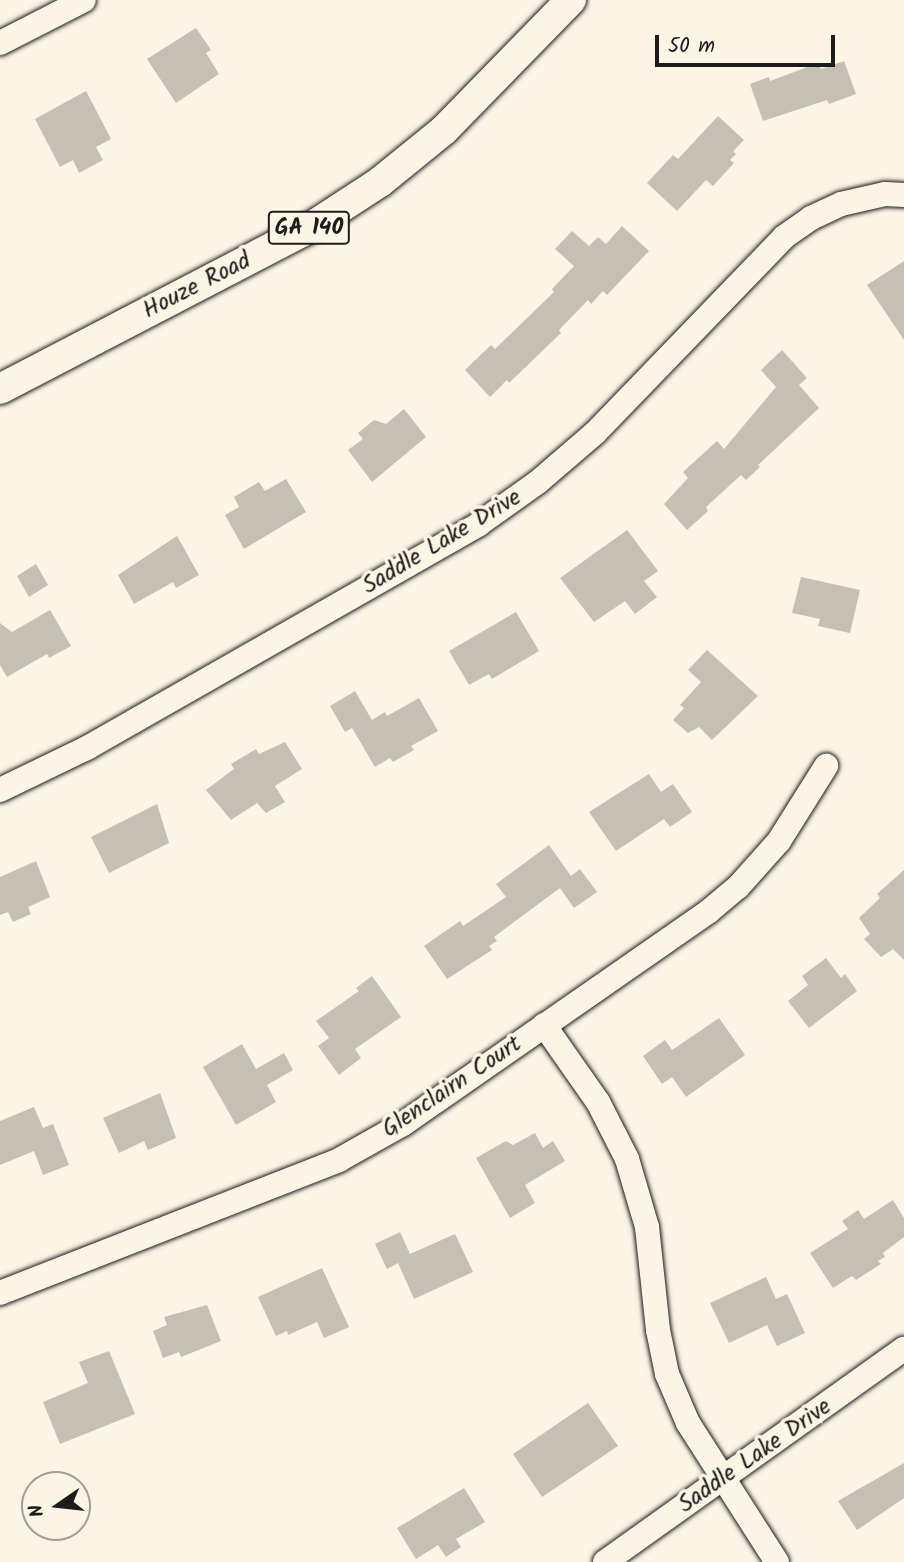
<!DOCTYPE html>
<html>
<head>
<meta charset="utf-8">
<style>
  body { margin:0 }
  #map { position:relative; width:904px; height:1562px; overflow:hidden; background:#fcf5e5; font-family:Kalam,sans-serif }
  div>[style] { position:absolute }
  .building>* { inset:0; background:#c4c0b3 }
  .roads { filter:drop-shadow(0 0 2px #1c1c1c) drop-shadow(0 0 2px #1c1c1c) }
  .minor>* { height:24px; margin:-12px; padding:0 12px; transform-origin:12px; border-radius:12px; background:#fcf5e5 }
  .major>* { height:30px; margin:-15px; padding:0 15px; transform-origin:15px; border-radius:15px; background:#fcf5e5 }
  span { translate:-50% -50%; white-space:nowrap; text-align:center; line-height:1.15; -webkit-text-stroke:7px #fcf5e5; paint-order:stroke }
  .shield-label span { padding:2px 5px; background:#fcf5e5; border:2px solid; border-radius:5px; -webkit-text-stroke-width:0 }
  .shield-label { font-size:23px; color:#1c1c1c; font-weight:700 }
  .street-label { font-size:24px; color:#1c1c1c }
  .north { position:absolute; left:21px; top:1471px; width:70px; height:70px; box-sizing:border-box; background:#fcf5e5; border:2px solid #a29e95; border-radius:50%; rotate:256deg; font-size:19px; font-weight:700; line-height:28px; text-align:center; color:#1c1c1c }
  .north::after { content:''; display:block; margin:auto; width:24px; height:32px; background:#1c1c1c; clip-path:polygon(50% 0,100% 100%,50% 72%,0 100%) }
  .scale { position:absolute; left:655px; top:35px; width:180px; height:32px; box-sizing:border-box; border:4px solid #1c1c1c; border-top:0; padding-left:9px; font-size:21px; line-height:24px; white-space:nowrap; color:#1c1c1c; -webkit-text-stroke:5px #fcf5e5; paint-order:stroke }
</style>
</head>
<body>
<div id="map">
  <div class="building">
    <i style="clip-path:polygon(196px 28px,211px 50px,206px 53px,219px 74px,176px 103px,147px 59px)"></i>
    <i style="clip-path:polygon(844px 61px,856px 94px,829px 104px,827px 100px,763px 121px,750px 84px,769px 77px,770px 81px,818px 63px,821px 69px)"></i>
    <i style="clip-path:polygon(86px 91px,111px 139px,96px 147px,103px 160px,79px 173px,73px 160px,60px 167px,35px 119px)"></i>
    <i style="clip-path:polygon(718px 116px,744px 140px,733px 151px,736px 154px,730px 160px,734px 163px,713px 186px,706px 180px,677px 211px,647px 183px,673px 155px,678px 159px)"></i>
    <i style="clip-path:polygon(622px 226px,649px 251px,607px 295px,603px 291px,591px 304px,588px 300px,559px 330px,561px 333px,509px 383px,507px 380px,490px 397px,465px 370px,491px 345px,495px 349px,554px 292px,552px 289px,574px 266px,555px 249px,572px 231px,589px 246px,598px 237px,606px 244px)"></i>
    <i style="clip-path:polygon(904px 261px,904px 340px,867px 285px)"></i>
    <i style="clip-path:polygon(782px 350px,807px 378px,799px 385px,819px 408px,758px 465px,760px 467px,746px 480px,741px 475px,706px 507px,708px 511px,687px 530px,664px 504px,688px 478px,683px 472px,717px 441px,724px 449px,776px 387px,761px 370px)"></i>
    <i style="clip-path:polygon(404px 409px,426px 437px,372px 482px,348px 450px,363px 439px,358px 433px,374px 420px,386px 424px)"></i>
    <i style="clip-path:polygon(286px 479px,306px 512px,244px 549px,225px 515px,239px 507px,234px 497px,259px 482px,265px 491px)"></i>
    <i style="clip-path:polygon(627px 530px,658px 571px,644px 581px,657px 597px,635px 614px,625px 601px,594px 622px,560px 578px)"></i>
    <i style="clip-path:polygon(177px 536px,199px 575px,176px 588px,173px 582px,134px 604px,118px 575px)"></i>
    <i style="clip-path:polygon(36px 564px,48px 585px,29px 597px,17px 576px)"></i>
    <i style="clip-path:polygon(801px 577px,860px 590px,850px 633px,818px 626px,820px 619px,792px 613px)"></i>
    <i style="clip-path:polygon(50px 610px,71px 646px,49px 658px,47px 654px,7px 677px,0 665px,0 623px,12px 632px)"></i>
    <i style="clip-path:polygon(516px 612px,539px 651px,492px 679px,489px 674px,469px 685px,449px 651px)"></i>
    <i style="clip-path:polygon(707px 650px,758px 696px,712px 740px,699px 727px,688px 733px,673px 720px,684px 708px,680px 705px,701px 682px,688px 670px)"></i>
    <i style="clip-path:polygon(355px 691px,372px 720px,385px 712px,387px 716px,419px 698px,438px 731px,411px 746px,414px 750px,393px 762px,390px 758px,375px 767px,352px 728px,345px 732px,330px 706px)"></i>
    <i style="clip-path:polygon(285px 742px,302px 769px,275px 786px,285px 802px,266px 813px,257px 803px,231px 820px,206px 790px,234px 769px,231px 764px,256px 749px,259px 754px)"></i>
    <i style="clip-path:polygon(649px 774px,661px 792px,673px 784px,692px 812px,670px 827px,664px 819px,616px 851px,589px 812px)"></i>
    <i style="clip-path:polygon(157px 804px,169px 843px,109px 873px,91px 837px)"></i>
    <i style="clip-path:polygon(549px 845px,571px 876px,580px 869px,597px 892px,574px 908px,560px 888px,494px 937px,497px 941px,489px 946px,492px 950px,447px 979px,424px 946px,460px 921px,463px 926px,506px 897px,496px 884px)"></i>
    <i style="clip-path:polygon(36px 861px,50px 897px,28px 907px,31px 914px,13px 922px,8px 912px,0 915px,0 877px)"></i>
    <i style="clip-path:polygon(904px 870px,904px 960px,893px 949px,881px 957px,864px 939px,870px 934px,859px 918px,880px 898px,877px 894px)"></i>
    <i style="clip-path:polygon(826px 958px,841px 978px,845px 974px,857px 991px,809px 1028px,788px 1001px,808px 985px,802px 976px)"></i>
    <i style="clip-path:polygon(372px 976px,401px 1017px,355px 1049px,361px 1058px,339px 1075px,318px 1046px,329px 1038px,316px 1021px,359px 991px,356px 988px)"></i>
    <i style="clip-path:polygon(719px 1018px,745px 1055px,686px 1097px,672px 1077px,662px 1084px,643px 1056px,665px 1040px,672px 1050px)"></i>
    <i style="clip-path:polygon(242px 1044px,256px 1069px,284px 1053px,293px 1070px,267px 1085px,276px 1102px,236px 1125px,203px 1067px)"></i>
    <i style="clip-path:polygon(160px 1093px,176px 1138px,148px 1150px,144px 1141px,119px 1153px,103px 1118px)"></i>
    <i style="clip-path:polygon(34px 1107px,43px 1128px,53px 1124px,69px 1165px,43px 1175px,34px 1151px,0 1165px,0 1121px)"></i>
    <i style="clip-path:polygon(535px 1133px,543px 1148px,553px 1141px,565px 1161px,525px 1185px,535px 1203px,510px 1218px,476px 1158px,506px 1141px,513px 1145px)"></i>
    <i style="clip-path:polygon(893px 1200px,904px 1218px,904px 1237px,883px 1253px,885px 1257px,878px 1261px,881px 1264px,856px 1280px,852px 1276px,833px 1288px,810px 1253px,848px 1229px,842px 1221px,858px 1210px,864px 1219px)"></i>
    <i style="clip-path:polygon(400px 1232px,410px 1254px,455px 1234px,473px 1272px,414px 1299px,398px 1263px,387px 1269px,375px 1244px)"></i>
    <i style="clip-path:polygon(322px 1268px,349px 1327px,324px 1338px,317px 1322px,288px 1335px,287px 1331px,276px 1336px,258px 1297px)"></i>
    <i style="clip-path:polygon(766px 1277px,776px 1299px,787px 1294px,805px 1333px,777px 1346px,767px 1325px,729px 1343px,710px 1303px)"></i>
    <i style="clip-path:polygon(207px 1305px,221px 1341px,181px 1357px,179px 1352px,163px 1358px,153px 1331px,167px 1325px,164px 1317px)"></i>
    <i style="clip-path:polygon(109px 1351px,135px 1414px,60px 1444px,43px 1402px,88px 1383px,79px 1362px)"></i>
    <i style="clip-path:polygon(588px 1403px,618px 1446px,542px 1497px,513px 1454px)"></i>
    <i style="clip-path:polygon(904px 1463px,904px 1498px,857px 1530px,838px 1501px)"></i>
    <i style="clip-path:polygon(464px 1488px,485px 1522px,456px 1539px,461px 1547px,446px 1557px,438px 1545px,416px 1559px,397px 1528px)"></i>
  </div>
  <div class="roads">
    <div class="minor">
      <i style="left:0;top:43px;width:94px;rotate:-27.1deg"></i>
      <i style="left:0;top:790px;width:97px;rotate:-25.8deg"></i>
      <i style="left:87px;top:748px;width:451px;rotate:-29.7deg"></i>
      <i style="left:479px;top:524px;width:72px;rotate:-35.4deg"></i>
      <i style="left:538px;top:482px;width:75px;rotate:-40.7deg"></i>
      <i style="left:595px;top:433px;width:272px;rotate:-46deg"></i>
      <i style="left:784px;top:237px;width:33px;rotate:-35deg"></i>
      <i style="left:811px;top:218px;width:33px;rotate:-25deg"></i>
      <i style="left:841px;top:204px;width:45px;rotate:-12.8deg"></i>
      <i style="left:885px;top:194px;width:19px;rotate:3deg"></i>
      <i style="left:544px;top:1025px;width:94px;rotate:55deg"></i>
      <i style="left:598px;top:1102px;width:64px;rotate:63deg"></i>
      <i style="left:627px;top:1159px;width:71px;rotate:73.6deg"></i>
      <i style="left:647px;top:1227px;width:104px;rotate:83.9deg"></i>
      <i style="left:658px;top:1330px;width:45px;rotate:78.4deg"></i>
      <i style="left:667px;top:1374px;width:53px;rotate:66.8deg"></i>
      <i style="left:688px;top:1423px;width:165px;rotate:57.4deg"></i>
      <i style="left:0;top:1293px;width:364px;rotate:-21.4deg"></i>
      <i style="left:339px;top:1160px;width:73px;rotate:-29.4deg"></i>
      <i style="left:403px;top:1124px;width:371px;rotate:-34.8deg"></i>
      <i style="left:708px;top:912px;width:39px;rotate:-40deg"></i>
      <i style="left:738px;top:887px;width:62px;rotate:-48.3deg"></i>
      <i style="left:779px;top:841px;width:89px;rotate:-57.9deg"></i>
      <i style="left:605px;top:1562px;width:367px;rotate:-35.5deg"></i>
    </div>
    <div class="major">
      <i style="left:0;top:389px;width:347px;rotate:-27.5deg"></i>
      <i style="left:308px;top:229px;width:86px;rotate:-33.1deg"></i>
      <i style="left:380px;top:182px;width:82px;rotate:-39.1deg"></i>
      <i style="left:444px;top:130px;width:182px;rotate:-45.7deg"></i>
    </div>
  </div>
  <div class="shield-label">
    <span style="left:309px;top:228px">GA 140</span>
  </div>
  <div class="street-label">
    <span style="left:197px;top:286px;rotate:-27deg">Houze Road</span>
    <span style="left:442px;top:542px;rotate:-31deg">Saddle Lake Drive</span>
    <span style="left:452px;top:1087px;rotate:-34deg">Glenclairn Court</span>
    <span style="left:755px;top:1456px;rotate:-35deg">Saddle Lake Drive</span>
  </div>
  <div class="north">N</div>
  <div class="scale">50 m</div>
</div>
</body>
</html>
